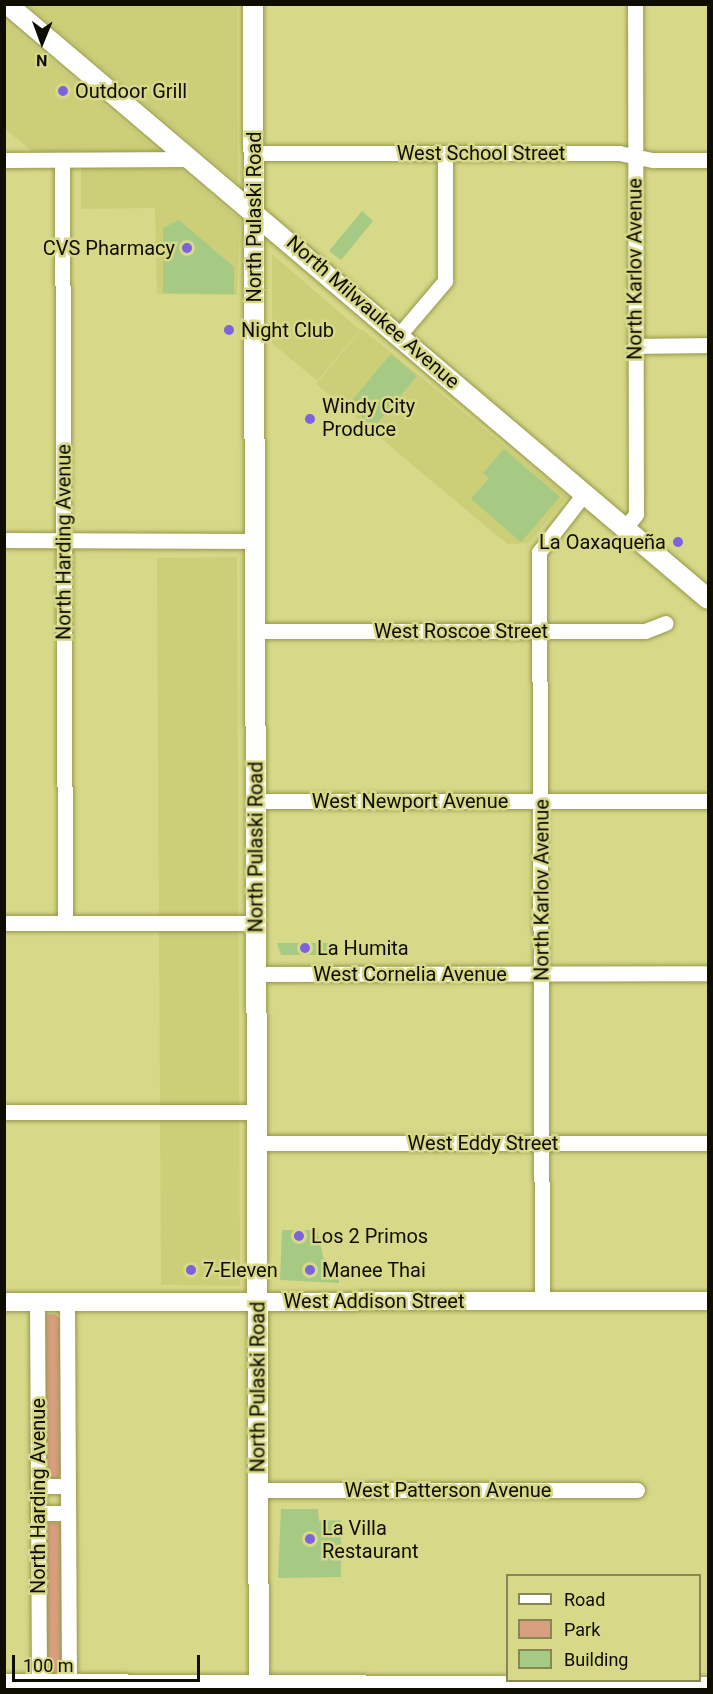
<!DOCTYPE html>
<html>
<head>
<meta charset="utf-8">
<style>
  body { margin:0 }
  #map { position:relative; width:713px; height:1694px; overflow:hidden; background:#d7d989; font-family:Roboto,sans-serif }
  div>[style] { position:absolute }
  .built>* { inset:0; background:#ccce78 }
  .green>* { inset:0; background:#d99f80 }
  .building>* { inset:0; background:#a6c983 }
  .roads { filter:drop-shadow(0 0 2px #969849) drop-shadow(0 0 2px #969849) }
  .minor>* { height:15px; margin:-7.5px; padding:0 7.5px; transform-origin:7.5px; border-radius:7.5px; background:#fff }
  .tertiary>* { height:18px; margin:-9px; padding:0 9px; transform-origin:9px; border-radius:9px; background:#fff }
  .secondary>* { height:20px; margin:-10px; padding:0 10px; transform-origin:10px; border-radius:10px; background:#fff }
  .dots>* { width:16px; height:16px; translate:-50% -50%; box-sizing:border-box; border:3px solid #d7d989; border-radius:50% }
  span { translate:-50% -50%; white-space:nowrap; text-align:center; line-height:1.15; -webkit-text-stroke:5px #d7d989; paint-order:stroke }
  .poi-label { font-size:20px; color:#0d0d00 }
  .left { translate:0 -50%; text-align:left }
  .right { translate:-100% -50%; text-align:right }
  .street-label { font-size:20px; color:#0d0d00 }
  .frame { position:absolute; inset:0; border:6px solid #0d0d00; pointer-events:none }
  .legend { position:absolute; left:506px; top:1574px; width:195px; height:108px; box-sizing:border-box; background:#d7d989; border:2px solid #868752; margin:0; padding:8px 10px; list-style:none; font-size:18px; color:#0d0d00 }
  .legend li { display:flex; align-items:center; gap:12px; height:30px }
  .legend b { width:30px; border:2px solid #868752 }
  .north { position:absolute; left:12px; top:12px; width:60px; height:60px; -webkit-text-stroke:4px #d7d989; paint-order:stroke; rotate:181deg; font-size:16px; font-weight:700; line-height:24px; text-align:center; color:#0d0d00 }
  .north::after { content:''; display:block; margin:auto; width:21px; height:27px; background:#0d0d00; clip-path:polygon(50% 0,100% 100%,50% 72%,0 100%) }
  .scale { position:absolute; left:12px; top:1655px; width:188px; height:27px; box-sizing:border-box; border:3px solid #0d0d00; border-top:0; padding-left:8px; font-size:18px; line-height:21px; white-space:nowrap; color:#0d0d00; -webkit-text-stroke:4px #d7d989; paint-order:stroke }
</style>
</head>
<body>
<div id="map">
  <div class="built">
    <i style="clip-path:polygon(28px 5px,237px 5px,238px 183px)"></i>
    <i style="clip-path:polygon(4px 20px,240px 220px,237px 295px,157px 294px,155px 208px,81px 209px,81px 161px,44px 161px,5px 129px)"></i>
    <i style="clip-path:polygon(272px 254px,360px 330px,317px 381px,272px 343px)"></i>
    <i style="clip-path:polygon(362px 329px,567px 497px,529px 543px,507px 544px,316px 384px)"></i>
    <i style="clip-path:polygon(237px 557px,240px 1286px,161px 1285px,157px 558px)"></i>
  </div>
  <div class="green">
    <i style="clip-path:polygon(55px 1314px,61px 1321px,62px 1470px,57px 1481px,45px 1475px,44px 1315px)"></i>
    <i style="clip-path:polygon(54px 1521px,62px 1525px,63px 1670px,48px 1676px,44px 1525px)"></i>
  </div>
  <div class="building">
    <i style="clip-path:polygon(362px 211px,373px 221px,341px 260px,329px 251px)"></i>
    <i style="clip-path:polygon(179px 220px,234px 267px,234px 294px,163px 293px,163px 228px)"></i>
    <i style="clip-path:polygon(391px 354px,417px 376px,374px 427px,348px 405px)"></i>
    <i style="clip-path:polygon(504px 449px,560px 497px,521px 542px,471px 499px,489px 478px,483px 473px)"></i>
    <i style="clip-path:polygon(277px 943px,332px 943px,332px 955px,281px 955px)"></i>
    <i style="clip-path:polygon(282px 1230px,317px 1230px,325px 1265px,339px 1265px,339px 1283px,280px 1280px)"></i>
    <i style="clip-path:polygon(281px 1509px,318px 1509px,319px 1521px,341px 1520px,341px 1577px,278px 1578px)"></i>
  </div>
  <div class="roads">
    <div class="minor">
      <i style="left:253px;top:153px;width:366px"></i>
      <i style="left:619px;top:153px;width:35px;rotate:12deg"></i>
      <i style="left:653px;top:160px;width:55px"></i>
      <i style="left:4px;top:160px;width:188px;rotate:-0.3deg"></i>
      <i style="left:62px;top:160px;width:763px;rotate:89.77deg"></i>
      <i style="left:400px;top:334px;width:70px;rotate:-49.7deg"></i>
      <i style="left:445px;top:281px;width:128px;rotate:-90deg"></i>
      <i style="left:635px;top:346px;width:73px;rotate:-0.8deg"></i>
      <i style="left:624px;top:529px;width:19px;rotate:-51deg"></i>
      <i style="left:636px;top:514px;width:510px;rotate:-90.11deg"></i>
      <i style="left:4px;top:540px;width:251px;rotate:0.2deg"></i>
      <i style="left:255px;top:631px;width:390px"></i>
      <i style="left:645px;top:631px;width:22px;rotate:-21deg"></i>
      <i style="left:255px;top:801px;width:453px"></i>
      <i style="left:4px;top:923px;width:252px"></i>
      <i style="left:256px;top:974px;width:452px;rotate:-0.1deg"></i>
      <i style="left:4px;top:1112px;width:253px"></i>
      <i style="left:257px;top:1143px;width:451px"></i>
      <i style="left:542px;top:1301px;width:749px;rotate:-90.23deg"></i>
      <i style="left:539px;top:552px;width:72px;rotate:-52.3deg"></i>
      <i style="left:37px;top:1302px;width:387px;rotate:89.7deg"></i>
      <i style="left:67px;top:1302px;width:388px;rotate:89.7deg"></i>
      <i style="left:38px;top:1486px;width:30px"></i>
      <i style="left:259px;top:1490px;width:378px"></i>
      <i style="left:38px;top:1513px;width:30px"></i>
      <i style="left:4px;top:1681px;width:704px;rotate:0.24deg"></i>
    </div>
    <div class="tertiary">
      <i style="left:4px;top:1302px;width:704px;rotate:-0.08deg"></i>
    </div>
    <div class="secondary">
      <i style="left:7px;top:4px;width:919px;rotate:40.32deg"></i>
      <i style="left:253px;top:4px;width:1686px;rotate:89.8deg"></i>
    </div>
  </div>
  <div class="dots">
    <i style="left:63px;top:91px;background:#7d62dd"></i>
    <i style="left:187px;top:248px;background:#7d62dd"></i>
    <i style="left:229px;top:330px;background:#7d62dd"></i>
    <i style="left:310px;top:419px;background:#7d62dd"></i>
    <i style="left:678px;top:542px;background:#7d62dd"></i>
    <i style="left:305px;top:948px;background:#7d62dd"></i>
    <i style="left:299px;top:1236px;background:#7d62dd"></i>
    <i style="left:191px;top:1270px;background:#7d62dd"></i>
    <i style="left:310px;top:1270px;background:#7d62dd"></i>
    <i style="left:310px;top:1539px;background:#7d62dd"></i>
  </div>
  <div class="poi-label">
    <span class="left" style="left:75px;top:91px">Outdoor Grill</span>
    <span class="right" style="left:175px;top:248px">CVS Pharmacy</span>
    <span class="left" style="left:241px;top:330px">Night Club</span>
    <span class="left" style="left:322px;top:418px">Windy City<br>Produce</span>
    <span class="right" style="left:666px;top:542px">La Oaxaqueña</span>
    <span class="left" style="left:317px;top:948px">La Humita</span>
    <span class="left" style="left:311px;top:1236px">Los 2 Primos</span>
    <span class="left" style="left:203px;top:1270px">7-Eleven</span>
    <span class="left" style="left:322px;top:1270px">Manee Thai</span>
    <span class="left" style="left:322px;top:1540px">La Villa<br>Restaurant</span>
  </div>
  <div class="street-label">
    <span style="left:481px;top:153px">West School Street</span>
    <span style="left:254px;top:217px;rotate:-90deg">North Pulaski Road</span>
    <span style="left:635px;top:269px;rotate:-90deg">North Karlov Avenue</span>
    <span style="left:373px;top:312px;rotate:41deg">North Milwaukee Avenue</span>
    <span style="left:64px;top:542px;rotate:-90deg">North Harding Avenue</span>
    <span style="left:461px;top:631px">West Roscoe Street</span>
    <span style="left:410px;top:801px">West Newport Avenue</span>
    <span style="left:256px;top:847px;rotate:-90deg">North Pulaski Road</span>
    <span style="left:542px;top:890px;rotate:-90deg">North Karlov Avenue</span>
    <span style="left:410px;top:974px">West Cornelia Avenue</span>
    <span style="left:483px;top:1143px">West Eddy Street</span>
    <span style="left:374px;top:1301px">West Addison Street</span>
    <span style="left:258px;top:1387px;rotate:-90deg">North Pulaski Road</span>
    <span style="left:448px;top:1490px">West Patterson Avenue</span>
    <span style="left:38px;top:1496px;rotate:-90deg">North Harding Avenue</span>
  </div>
  <div class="frame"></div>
  <ul class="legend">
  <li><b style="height:8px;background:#fff"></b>Road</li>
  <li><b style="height:16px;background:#d99f80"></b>Park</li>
  <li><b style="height:16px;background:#a6c983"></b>Building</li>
  </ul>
  <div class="north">N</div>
  <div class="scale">100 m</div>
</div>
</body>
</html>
